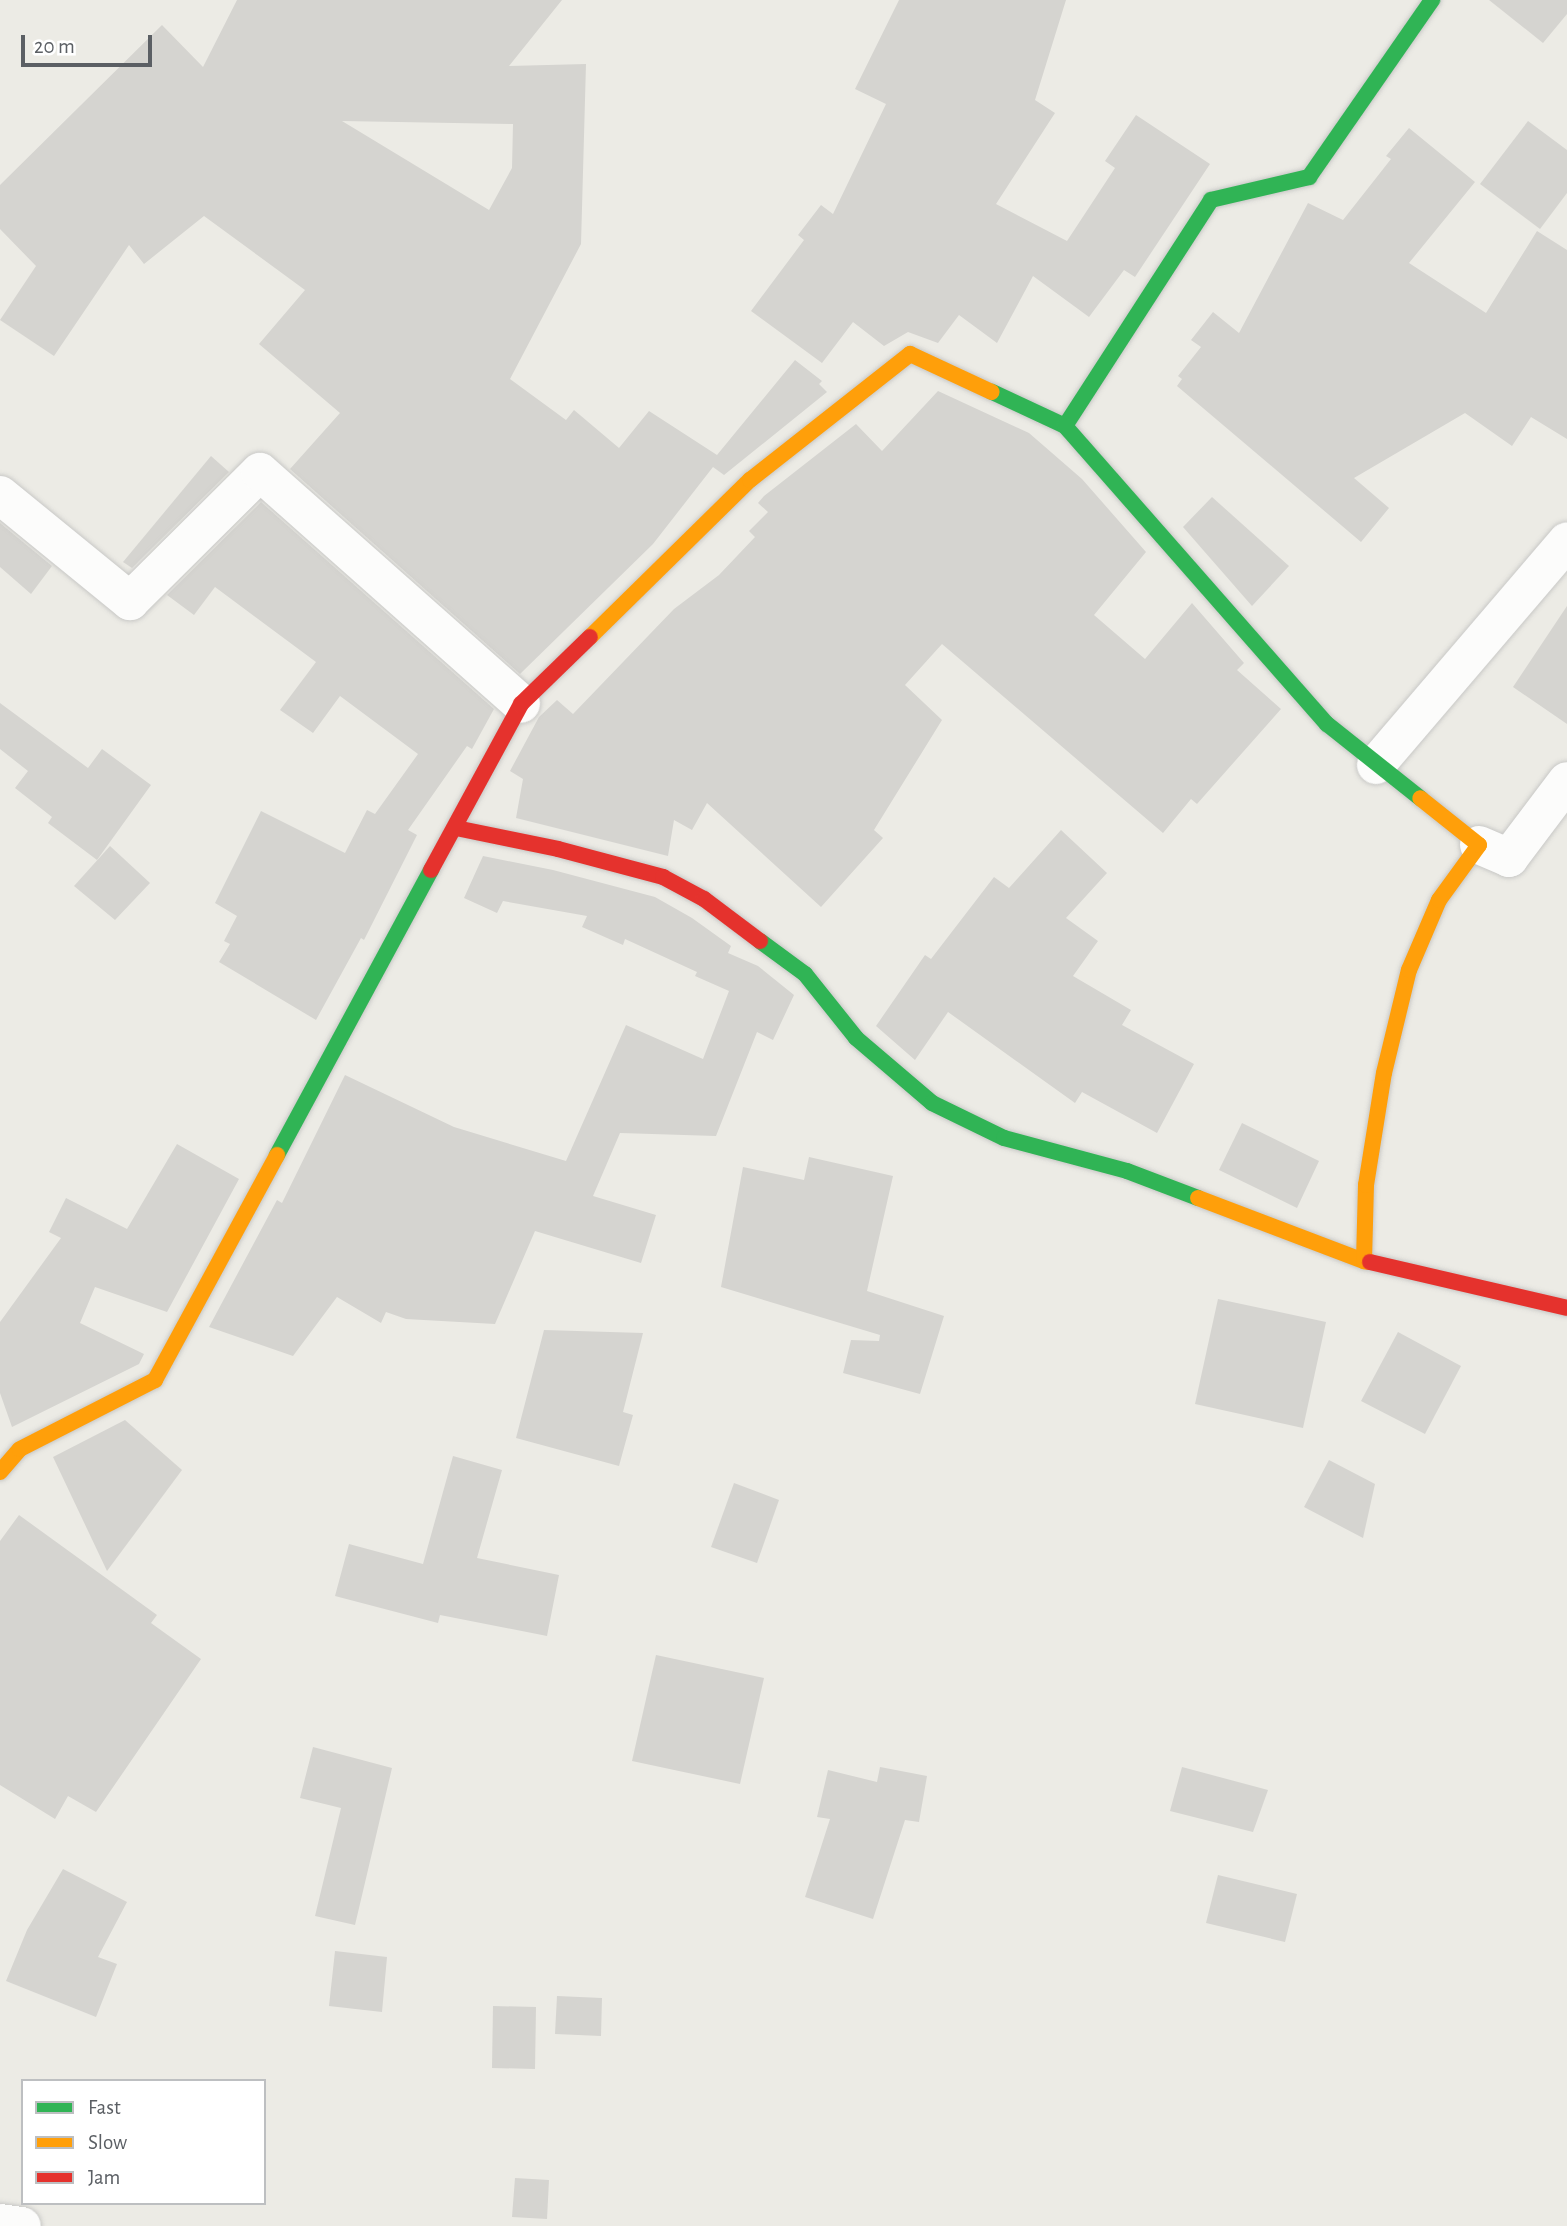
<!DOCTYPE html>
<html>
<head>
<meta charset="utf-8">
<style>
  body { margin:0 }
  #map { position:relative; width:1567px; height:2226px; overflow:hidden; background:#ecebe5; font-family:"Alegreya Sans",sans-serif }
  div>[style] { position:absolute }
  .building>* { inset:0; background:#d5d4d0 }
  .roads { filter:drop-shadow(0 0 2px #c8c8c6) drop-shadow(0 0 2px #c8c8c6) }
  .street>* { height:38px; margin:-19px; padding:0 19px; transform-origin:19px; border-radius:19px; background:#fcfcfb }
  .fast>* { height:16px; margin:-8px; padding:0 8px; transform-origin:8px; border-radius:8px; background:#30b455 }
  .slow>* { height:16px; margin:-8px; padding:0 8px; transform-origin:8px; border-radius:8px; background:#ff9f0a }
  .jam>* { height:16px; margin:-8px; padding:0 8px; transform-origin:8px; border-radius:8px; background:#e5322d }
  span { translate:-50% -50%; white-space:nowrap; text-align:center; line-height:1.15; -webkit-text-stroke:6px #fff; paint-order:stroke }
  .legend { position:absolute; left:21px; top:2079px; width:245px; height:126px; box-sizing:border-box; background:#fff; border:2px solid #bdbfc1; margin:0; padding:9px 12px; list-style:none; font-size:21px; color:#5b5f64 }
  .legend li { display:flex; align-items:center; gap:14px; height:35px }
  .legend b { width:35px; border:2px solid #bdbfc1 }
  .scale { position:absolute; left:21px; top:35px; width:131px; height:32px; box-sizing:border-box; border:4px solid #5b5f64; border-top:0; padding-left:9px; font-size:21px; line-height:24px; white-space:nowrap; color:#5b5f64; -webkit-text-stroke:5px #fff; paint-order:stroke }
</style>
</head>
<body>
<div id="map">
  <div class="building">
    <i style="clip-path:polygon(evenodd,237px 0,562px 0,509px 66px,586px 64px,581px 244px,510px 379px,566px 420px,574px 410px,619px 448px,649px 411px,717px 455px,795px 360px,822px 381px,819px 384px,827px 392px,724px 475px,713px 467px,653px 544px,520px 674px,290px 469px,340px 413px,259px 344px,305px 290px,204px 216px,144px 264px,129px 245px,54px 356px,0 320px,36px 266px,0 229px,0 185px,162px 25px,203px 67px,237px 0,342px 121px,513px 124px,512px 168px,489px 210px,342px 121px)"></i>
    <i style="clip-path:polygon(899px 0,1066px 0,1035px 100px,1055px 113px,996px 204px,1067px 241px,1115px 168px,1105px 161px,1136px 115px,1210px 164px,1135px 277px,1124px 270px,1089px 317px,1033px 276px,997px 343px,959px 315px,938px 343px,908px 332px,884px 346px,853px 322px,822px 363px,751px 311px,804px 240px,798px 235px,821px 205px,833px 214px,886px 104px,855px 89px)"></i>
    <i style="clip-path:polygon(1489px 0,1567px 0,1567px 14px,1543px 43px)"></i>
    <i style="clip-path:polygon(1528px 121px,1567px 150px,1567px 193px,1540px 229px,1480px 184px)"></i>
    <i style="clip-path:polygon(1409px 128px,1475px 182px,1409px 263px,1486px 313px,1537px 231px,1567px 250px,1567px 439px,1531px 417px,1512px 446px,1465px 413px,1354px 478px,1389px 508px,1361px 542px,1177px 386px,1182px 379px,1178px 376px,1201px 347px,1191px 340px,1213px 312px,1239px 333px,1308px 203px,1343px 220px,1391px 159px,1386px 156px)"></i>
    <i style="clip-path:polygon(938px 391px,1029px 433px,1082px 479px,1146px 552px,1094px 615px,1145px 659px,1192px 603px,1244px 663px,1237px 670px,1281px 709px,1197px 804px,1191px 799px,1163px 833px,942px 644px,905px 685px,942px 720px,874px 830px,883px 838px,821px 907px,707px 803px,692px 830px,674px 820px,668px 856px,516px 818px,523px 779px,510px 771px,539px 717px,557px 700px,573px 714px,674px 609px,719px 575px,755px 537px,749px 531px,768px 512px,758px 503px,764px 496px,856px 424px,882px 451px)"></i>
    <i style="clip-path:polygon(211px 456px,229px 472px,132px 568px,123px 562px)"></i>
    <i style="clip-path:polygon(1212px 497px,1289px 566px,1252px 606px,1183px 527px)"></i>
    <i style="clip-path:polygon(261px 502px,494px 709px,472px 749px,467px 746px,408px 830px,417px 835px,364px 940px,361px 938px,316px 1020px,219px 962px,230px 944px,224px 941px,237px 916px,215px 903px,261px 811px,345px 853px,367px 810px,375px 814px,418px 754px,340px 696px,313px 733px,280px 710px,316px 662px,215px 587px,194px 615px,167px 595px)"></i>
    <i style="clip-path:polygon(0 523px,52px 566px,31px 594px,0 567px)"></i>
    <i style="clip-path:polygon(1567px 606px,1567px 724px,1513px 687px)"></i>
    <i style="clip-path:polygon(0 703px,88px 768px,102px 749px,151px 785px,97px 860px,48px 823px,52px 817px,15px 788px,28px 771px,0 749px)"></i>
    <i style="clip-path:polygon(1061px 830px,1107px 873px,1066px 918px,1098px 941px,1073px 976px,1131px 1010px,1122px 1025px,1194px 1064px,1157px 1133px,1082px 1092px,1075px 1103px,948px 1012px,915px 1060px,876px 1026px,925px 955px,931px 959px,994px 877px,1009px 888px)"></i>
    <i style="clip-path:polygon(110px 846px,150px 883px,115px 920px,74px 886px)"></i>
    <i style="clip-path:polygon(483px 856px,553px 870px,655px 897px,692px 918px,731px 946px,728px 953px,758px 966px,794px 995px,773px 1040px,757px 1032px,716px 1136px,620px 1133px,593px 1196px,656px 1215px,641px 1263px,535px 1231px,495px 1324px,406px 1319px,386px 1312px,381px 1323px,337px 1297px,293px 1356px,209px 1327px,277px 1200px,282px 1203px,345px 1075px,454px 1127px,566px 1161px,626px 1025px,703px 1059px,729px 991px,695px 976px,697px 972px,625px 939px,623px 945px,582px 927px,587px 916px,503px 901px,497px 913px,464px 898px)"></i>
    <i style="clip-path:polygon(1242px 1123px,1319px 1161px,1297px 1208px,1219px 1170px)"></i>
    <i style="clip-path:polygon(177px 1144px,239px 1179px,167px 1312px,95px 1287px,80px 1323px,144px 1354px,139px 1364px,12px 1427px,0 1393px,0 1322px,61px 1238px,49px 1232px,66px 1198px,127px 1229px)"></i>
    <i style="clip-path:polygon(809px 1157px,893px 1176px,867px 1291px,944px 1316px,920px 1394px,843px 1373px,851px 1340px,879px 1341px,880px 1335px,721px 1287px,743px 1167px,804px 1180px)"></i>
    <i style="clip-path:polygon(1218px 1299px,1326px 1322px,1303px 1428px,1195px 1404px)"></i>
    <i style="clip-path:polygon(544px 1330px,643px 1333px,623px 1412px,633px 1415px,619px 1466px,516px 1438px)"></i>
    <i style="clip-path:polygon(1398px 1332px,1461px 1366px,1425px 1434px,1361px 1401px)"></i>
    <i style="clip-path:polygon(125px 1420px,182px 1470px,107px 1571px,53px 1457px)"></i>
    <i style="clip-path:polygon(453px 1456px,502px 1470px,477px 1558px,559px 1575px,547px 1636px,440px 1615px,438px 1623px,335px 1596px,349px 1544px,423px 1564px)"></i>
    <i style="clip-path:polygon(1329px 1460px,1375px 1484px,1363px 1538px,1304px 1507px)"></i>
    <i style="clip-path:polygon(734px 1483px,779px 1500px,757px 1563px,711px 1547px)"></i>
    <i style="clip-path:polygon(19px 1515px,157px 1615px,151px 1623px,201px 1659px,96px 1812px,68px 1796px,55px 1819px,0 1785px,0 1541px)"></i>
    <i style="clip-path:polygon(656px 1655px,764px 1678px,740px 1784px,632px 1761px)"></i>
    <i style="clip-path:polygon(313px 1747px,392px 1768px,355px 1925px,315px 1916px,341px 1808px,300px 1798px)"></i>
    <i style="clip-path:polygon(880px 1767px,927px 1776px,919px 1822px,905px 1820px,873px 1919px,805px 1897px,830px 1819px,817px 1817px,828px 1770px,877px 1782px)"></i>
    <i style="clip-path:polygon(1182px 1767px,1268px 1790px,1253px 1832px,1170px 1811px)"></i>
    <i style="clip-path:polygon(63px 1869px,127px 1902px,98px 1957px,117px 1964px,96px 2017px,6px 1981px,27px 1930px)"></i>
    <i style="clip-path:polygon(1218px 1875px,1297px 1894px,1285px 1942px,1206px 1923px)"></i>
    <i style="clip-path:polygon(335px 1951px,387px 1957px,382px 2012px,329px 2006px)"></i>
    <i style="clip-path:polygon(557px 1996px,602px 1998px,601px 2036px,555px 2034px)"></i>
    <i style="clip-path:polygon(493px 2006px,536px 2007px,535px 2069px,492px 2068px)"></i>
    <i style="clip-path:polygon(515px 2178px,549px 2180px,547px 2219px,512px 2217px)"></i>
  </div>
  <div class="roads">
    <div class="street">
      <i style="left:0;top:495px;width:168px;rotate:39.2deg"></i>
      <i style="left:130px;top:601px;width:183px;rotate:-44.8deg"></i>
      <i style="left:260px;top:472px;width:349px;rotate:41.6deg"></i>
      <i style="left:1376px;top:765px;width:294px;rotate:-49.5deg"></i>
      <i style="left:1479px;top:845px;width:33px;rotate:23deg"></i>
      <i style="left:1509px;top:858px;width:96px;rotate:-53deg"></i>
      <i style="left:0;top:2223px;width:22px;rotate:8deg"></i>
    </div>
    <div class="fast">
      <i style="left:992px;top:392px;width:81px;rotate:25deg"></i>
      <i style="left:1065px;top:426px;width:269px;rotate:-57.1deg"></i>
      <i style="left:1211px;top:200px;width:101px;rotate:-13.2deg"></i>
      <i style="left:1309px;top:177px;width:216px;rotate:-55.2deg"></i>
      <i style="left:1065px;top:426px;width:397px;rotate:48.7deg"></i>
      <i style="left:1327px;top:724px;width:119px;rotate:38.5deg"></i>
      <i style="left:760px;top:941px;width:56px;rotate:36.3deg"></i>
      <i style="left:805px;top:974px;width:82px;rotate:51.4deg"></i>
      <i style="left:856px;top:1038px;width:100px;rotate:40.5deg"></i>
      <i style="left:932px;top:1103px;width:80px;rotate:25.9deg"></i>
      <i style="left:1004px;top:1138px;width:127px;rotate:15deg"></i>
      <i style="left:1127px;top:1171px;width:76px;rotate:20.8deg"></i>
      <i style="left:277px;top:1155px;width:324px;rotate:-61.6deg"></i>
    </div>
    <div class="slow">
      <i style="left:590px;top:637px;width:224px;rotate:-44.5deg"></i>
      <i style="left:750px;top:480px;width:204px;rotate:-38.2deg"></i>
      <i style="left:910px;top:354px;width:90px;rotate:24.9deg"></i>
      <i style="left:1198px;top:1198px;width:178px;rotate:20.8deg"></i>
      <i style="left:1370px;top:1262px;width:6px;rotate:-171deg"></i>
      <i style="left:1364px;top:1261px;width:76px;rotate:-88.5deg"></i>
      <i style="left:1366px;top:1185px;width:113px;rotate:-80.9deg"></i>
      <i style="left:1384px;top:1073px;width:106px;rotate:-76.4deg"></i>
      <i style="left:1409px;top:970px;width:76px;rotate:-66.8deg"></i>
      <i style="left:1439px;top:900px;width:68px;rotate:-54deg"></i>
      <i style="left:1479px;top:845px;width:75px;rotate:-141.5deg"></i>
      <i style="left:0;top:1472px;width:30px;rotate:-49deg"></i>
      <i style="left:20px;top:1449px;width:152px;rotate:-27.1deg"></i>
      <i style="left:155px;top:1380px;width:256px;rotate:-61.5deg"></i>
    </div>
    <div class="jam">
      <i style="left:456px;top:828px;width:104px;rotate:11.6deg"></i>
      <i style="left:558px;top:849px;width:109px;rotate:14.9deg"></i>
      <i style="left:663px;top:877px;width:47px;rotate:28.2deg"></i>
      <i style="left:704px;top:899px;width:70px;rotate:36.9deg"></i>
      <i style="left:431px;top:870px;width:189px;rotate:-61.5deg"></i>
      <i style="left:521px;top:704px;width:96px;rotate:-44.2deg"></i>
      <i style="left:1370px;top:1262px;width:202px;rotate:13.1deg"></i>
    </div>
  </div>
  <ul class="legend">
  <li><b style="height:9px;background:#30b455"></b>Fast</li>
  <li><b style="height:9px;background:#ff9f0a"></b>Slow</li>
  <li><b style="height:9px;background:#e5322d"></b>Jam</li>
  </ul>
  <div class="scale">20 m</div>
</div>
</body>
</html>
